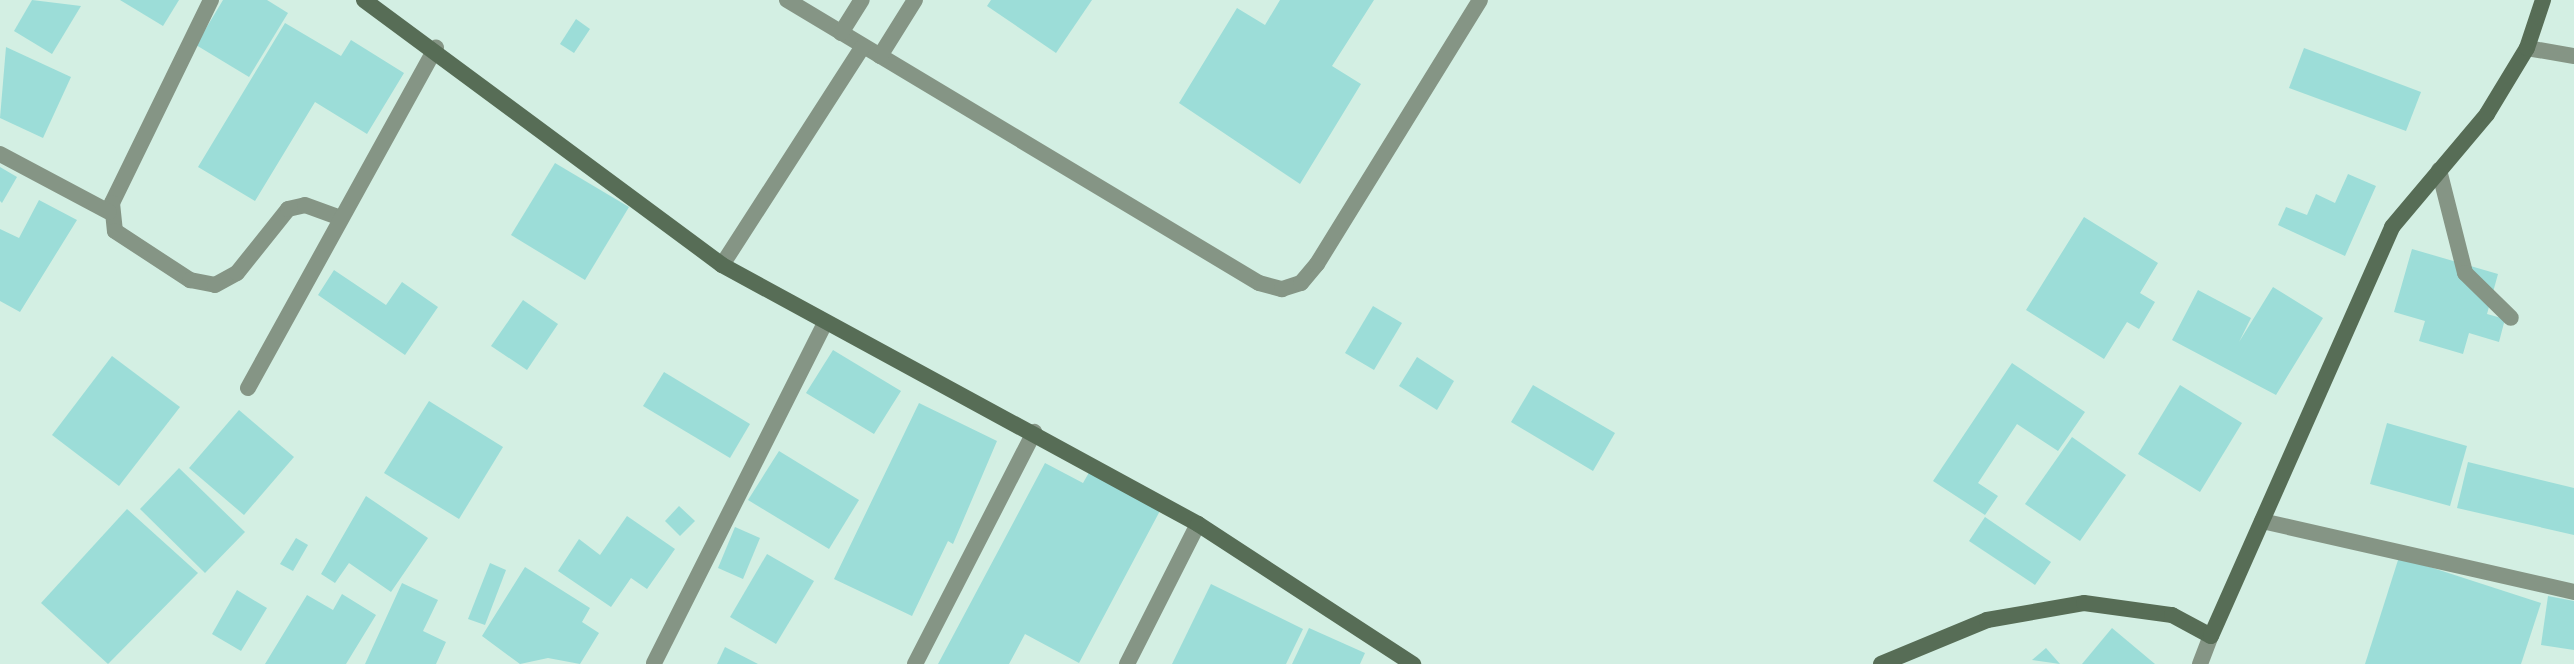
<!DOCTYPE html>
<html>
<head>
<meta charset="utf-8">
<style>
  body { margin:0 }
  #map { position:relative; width:2574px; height:664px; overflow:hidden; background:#d3efe3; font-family:Ubuntu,sans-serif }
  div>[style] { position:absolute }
  .building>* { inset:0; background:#9cddd8 }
  .service>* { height:16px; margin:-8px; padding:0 8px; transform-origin:8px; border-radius:8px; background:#859585 }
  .minor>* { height:16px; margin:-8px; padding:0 8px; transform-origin:8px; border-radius:8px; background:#859585 }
  .tertiary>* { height:16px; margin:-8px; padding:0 8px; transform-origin:8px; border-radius:8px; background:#859585 }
  .secondary>* { height:16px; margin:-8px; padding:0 8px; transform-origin:8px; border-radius:8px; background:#576d56 }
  span { translate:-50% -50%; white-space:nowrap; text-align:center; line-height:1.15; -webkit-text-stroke:6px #d3efe3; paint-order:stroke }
</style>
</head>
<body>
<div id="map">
  <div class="building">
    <i style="clip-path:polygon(32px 0,81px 6px,52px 54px,14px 31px)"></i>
    <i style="clip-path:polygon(120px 0,179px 0,163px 26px)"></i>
    <i style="clip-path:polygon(223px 0,267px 0,288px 13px,249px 77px,196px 45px)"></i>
    <i style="clip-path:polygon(991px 0,1092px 0,1056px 53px,987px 6px)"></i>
    <i style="clip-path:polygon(1280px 0,1374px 0,1332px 66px,1361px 84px,1300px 184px,1179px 103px,1237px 8px,1265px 25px)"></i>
    <i style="clip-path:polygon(576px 19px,590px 29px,574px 53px,560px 44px)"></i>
    <i style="clip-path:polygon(285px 23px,341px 56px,351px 40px,404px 73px,367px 134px,315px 102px,255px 201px,198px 167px)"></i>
    <i style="clip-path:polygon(6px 47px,71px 77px,43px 138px,0 118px)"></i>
    <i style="clip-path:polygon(2304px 48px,2421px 92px,2406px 131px,2289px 88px)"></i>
    <i style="clip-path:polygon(555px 163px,629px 207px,585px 280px,511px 235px)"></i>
    <i style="clip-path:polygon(0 167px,17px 177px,2px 203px,0 201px)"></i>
    <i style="clip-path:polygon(2348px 174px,2376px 186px,2345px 256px,2278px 225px,2286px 207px,2307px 215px,2316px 194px,2335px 203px)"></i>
    <i style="clip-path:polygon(39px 200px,77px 220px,20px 312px,0 301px,0 229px,19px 238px)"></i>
    <i style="clip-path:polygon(2084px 217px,2158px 263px,2140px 293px,2155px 302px,2139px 329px,2127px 322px,2104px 359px,2026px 310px)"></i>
    <i style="clip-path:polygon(2412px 249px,2498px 274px,2487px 314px,2505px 319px,2499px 342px,2469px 333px,2463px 354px,2419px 341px,2425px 321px,2394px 312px)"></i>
    <i style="clip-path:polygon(334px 270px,386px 305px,402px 282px,438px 307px,405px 355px,318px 295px)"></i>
    <i style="clip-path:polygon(2273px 287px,2323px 318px,2276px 395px,2172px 340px,2198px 290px,2251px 318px,2239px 342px)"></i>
    <i style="clip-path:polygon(523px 300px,558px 324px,527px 370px,491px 346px)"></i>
    <i style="clip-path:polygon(1373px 306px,1402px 323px,1374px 370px,1345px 353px)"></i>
    <i style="clip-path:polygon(833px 350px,901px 391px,874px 434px,806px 393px)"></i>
    <i style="clip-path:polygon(112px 356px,180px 407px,119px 486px,52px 435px)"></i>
    <i style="clip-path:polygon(1417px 357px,1454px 381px,1437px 410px,1399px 386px)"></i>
    <i style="clip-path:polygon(2012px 363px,2085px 412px,2058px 451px,2017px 424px,1978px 483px,1998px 496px,1985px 515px,1933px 481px)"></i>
    <i style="clip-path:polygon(664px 372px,750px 424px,730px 458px,643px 406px)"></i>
    <i style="clip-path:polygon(1533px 385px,1615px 433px,1593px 471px,1511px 422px)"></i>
    <i style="clip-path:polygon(2180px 385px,2242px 423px,2200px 492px,2138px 454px)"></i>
    <i style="clip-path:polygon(429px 401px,503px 447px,459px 519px,384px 473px)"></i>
    <i style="clip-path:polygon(919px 403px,997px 441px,953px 544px,948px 541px,912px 616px,834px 579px)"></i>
    <i style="clip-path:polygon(239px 410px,294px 457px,244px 515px,189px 468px)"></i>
    <i style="clip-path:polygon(2387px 423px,2467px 446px,2450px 506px,2370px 484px)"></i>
    <i style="clip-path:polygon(2072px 437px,2126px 475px,2080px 541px,2025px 504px)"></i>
    <i style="clip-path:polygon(779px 451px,859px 500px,829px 549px,748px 500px)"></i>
    <i style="clip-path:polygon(2468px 462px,2574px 488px,2574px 535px,2457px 508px)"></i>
    <i style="clip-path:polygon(1045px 463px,1083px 483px,1091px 469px,1162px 507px,1079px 663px,1025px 634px,1009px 664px,938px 664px)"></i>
    <i style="clip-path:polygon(179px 468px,245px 532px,205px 573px,140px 509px)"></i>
    <i style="clip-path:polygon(366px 496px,428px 538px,391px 592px,349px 563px,335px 583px,321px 574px)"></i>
    <i style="clip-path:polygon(679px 506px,695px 521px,680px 536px,665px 521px)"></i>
    <i style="clip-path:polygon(127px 509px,198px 573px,108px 664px,41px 603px)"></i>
    <i style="clip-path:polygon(627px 516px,675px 549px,647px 589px,631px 578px,611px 607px,558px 571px,579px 539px,600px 555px)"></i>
    <i style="clip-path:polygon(1985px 517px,2051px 562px,2035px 585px,1969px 541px)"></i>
    <i style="clip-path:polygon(735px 527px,760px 538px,743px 579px,718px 568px)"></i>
    <i style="clip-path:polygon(296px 538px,308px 545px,293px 571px,280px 564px)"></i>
    <i style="clip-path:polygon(767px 554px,814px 581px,776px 644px,730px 617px)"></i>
    <i style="clip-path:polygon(2399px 557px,2541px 603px,2521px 664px,2365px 664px)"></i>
    <i style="clip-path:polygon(490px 563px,506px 570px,485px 625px,468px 619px)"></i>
    <i style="clip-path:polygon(525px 567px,590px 608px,582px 622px,599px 633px,580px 664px,548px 658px,520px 664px,482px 636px)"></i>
    <i style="clip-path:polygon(402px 583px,438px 600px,423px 631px,446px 642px,436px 664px,365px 664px)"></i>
    <i style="clip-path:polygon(1211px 584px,1303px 629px,1286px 664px,1172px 664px)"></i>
    <i style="clip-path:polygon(237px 590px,267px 608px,241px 651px,212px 634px)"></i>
    <i style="clip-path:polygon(342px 594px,376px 615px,346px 664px,265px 664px,307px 595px,333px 610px)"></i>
    <i style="clip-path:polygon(2548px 596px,2574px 601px,2574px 650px,2541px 645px)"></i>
    <i style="clip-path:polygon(1309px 628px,1365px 653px,1360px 664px,1292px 664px)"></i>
    <i style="clip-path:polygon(2112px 628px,2155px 664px,2082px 664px)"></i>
    <i style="clip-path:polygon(725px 647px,758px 664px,717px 664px)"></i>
    <i style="clip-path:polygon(2046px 648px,2060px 664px,2032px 660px)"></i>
  </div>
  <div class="service">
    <i style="left:787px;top:0;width:550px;rotate:30.95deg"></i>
    <i style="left:1259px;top:283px;width:24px;rotate:15deg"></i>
    <i style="left:1282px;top:289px;width:20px;rotate:-18deg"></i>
    <i style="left:1301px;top:283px;width:25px;rotate:-50deg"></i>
    <i style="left:1317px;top:264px;width:310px;rotate:-58.3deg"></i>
    <i style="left:841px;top:33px;width:39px;rotate:-58deg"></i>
    <i style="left:880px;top:56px;width:66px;rotate:-58deg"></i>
    <i style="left:722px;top:265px;width:260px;rotate:-57.2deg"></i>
  </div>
  <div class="minor">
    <i style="left:211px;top:0;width:226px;rotate:116deg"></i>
    <i style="left:112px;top:203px;width:28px;rotate:84deg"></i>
    <i style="left:115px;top:231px;width:90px;rotate:33.2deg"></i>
    <i style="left:190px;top:280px;width:25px;rotate:11deg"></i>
    <i style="left:215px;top:285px;width:25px;rotate:-29deg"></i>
    <i style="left:237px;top:273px;width:82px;rotate:-51.4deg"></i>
    <i style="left:288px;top:209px;width:17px;rotate:-13deg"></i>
    <i style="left:305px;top:205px;width:38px;rotate:20deg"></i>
    <i style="left:0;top:154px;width:123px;rotate:28deg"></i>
    <i style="left:2439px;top:170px;width:106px;rotate:75.8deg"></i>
    <i style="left:2465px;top:273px;width:64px;rotate:44.4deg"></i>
    <i style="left:248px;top:388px;width:389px;rotate:-61.1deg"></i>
    <i style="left:2262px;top:521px;width:320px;rotate:12.8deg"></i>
    <i style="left:654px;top:663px;width:381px;rotate:-63.3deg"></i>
    <i style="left:915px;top:664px;width:261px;rotate:-62.8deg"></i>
    <i style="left:1127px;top:664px;width:157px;rotate:-63.1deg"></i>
  </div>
  <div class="tertiary">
    <i style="left:2527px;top:48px;width:48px;rotate:9.7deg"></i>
    <i style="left:2200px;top:664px;width:30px;rotate:-69deg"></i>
  </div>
  <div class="secondary">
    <i style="left:364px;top:0;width:445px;rotate:36.5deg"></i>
    <i style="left:722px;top:265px;width:542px;rotate:28.55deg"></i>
    <i style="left:1198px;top:524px;width:257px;rotate:33.1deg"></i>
    <i style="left:1881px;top:664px;width:115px;rotate:-22.5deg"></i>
    <i style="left:1987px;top:620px;width:98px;rotate:-9.9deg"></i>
    <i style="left:2084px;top:603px;width:89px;rotate:7.8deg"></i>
    <i style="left:2172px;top:615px;width:44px;rotate:28.3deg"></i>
    <i style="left:2211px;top:636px;width:447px;rotate:-66.1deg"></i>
    <i style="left:2392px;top:227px;width:148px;rotate:-49.9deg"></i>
    <i style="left:2487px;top:114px;width:77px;rotate:-58.8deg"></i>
    <i style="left:2527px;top:48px;width:51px;rotate:-71.6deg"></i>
  </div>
</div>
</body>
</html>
